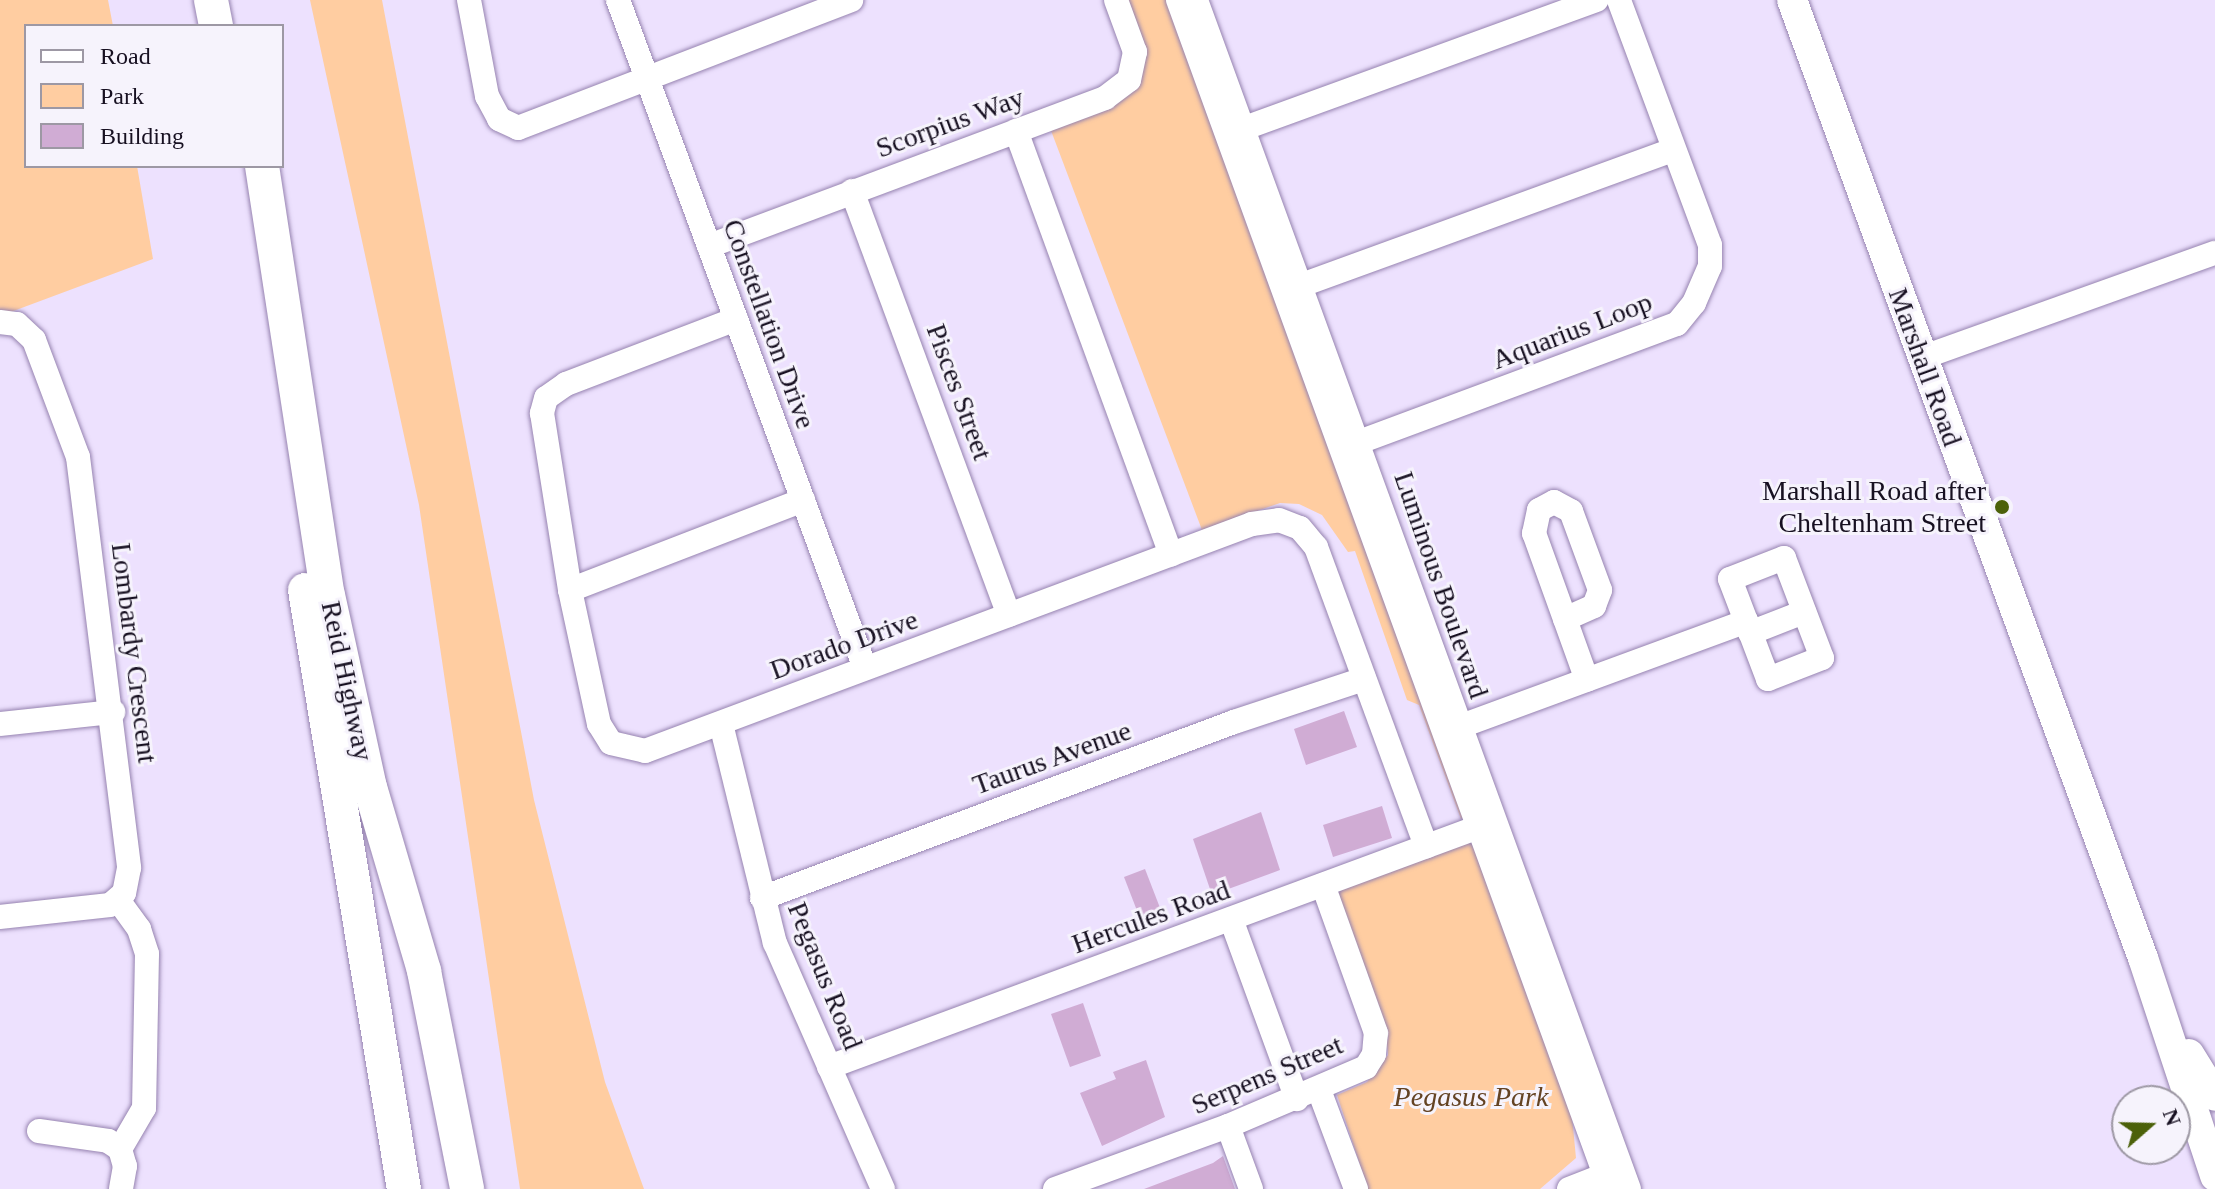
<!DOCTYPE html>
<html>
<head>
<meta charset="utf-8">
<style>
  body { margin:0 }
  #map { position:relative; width:2215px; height:1189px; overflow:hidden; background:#ede1fe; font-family:Georgia,serif }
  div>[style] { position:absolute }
  .green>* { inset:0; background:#ffcda1 }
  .building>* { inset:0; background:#d0acd4 }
  .roads { filter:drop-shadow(0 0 2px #9683b0) drop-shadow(0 0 2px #9683b0) }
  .minor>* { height:24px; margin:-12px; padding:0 12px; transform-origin:12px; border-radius:12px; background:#fff }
  .major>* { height:30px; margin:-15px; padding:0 15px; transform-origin:15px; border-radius:15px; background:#fff }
  .highway>* { height:34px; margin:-17px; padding:0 17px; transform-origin:17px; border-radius:17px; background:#fff }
  .dots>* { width:22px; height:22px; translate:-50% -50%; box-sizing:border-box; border:4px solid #f6f3fc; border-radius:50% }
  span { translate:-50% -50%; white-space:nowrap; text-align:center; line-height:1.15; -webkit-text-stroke:6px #f6f3fc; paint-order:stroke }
  .street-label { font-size:28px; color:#171021 }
  .poi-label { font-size:28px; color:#171021 }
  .right { translate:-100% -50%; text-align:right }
  .park-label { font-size:28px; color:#644323; font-style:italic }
  .legend { position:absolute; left:24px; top:24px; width:260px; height:144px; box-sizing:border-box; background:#f6f3fc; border:2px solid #9d98a4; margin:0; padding:10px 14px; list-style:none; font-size:24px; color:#171021 }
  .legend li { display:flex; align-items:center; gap:16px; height:40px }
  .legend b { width:40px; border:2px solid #9d98a4 }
  .north { position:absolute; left:2111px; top:1085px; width:80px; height:80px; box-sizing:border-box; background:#f6f3fc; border:2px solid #9d98a4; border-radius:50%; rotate:70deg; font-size:22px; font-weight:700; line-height:32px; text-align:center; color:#171021 }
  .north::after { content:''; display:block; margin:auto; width:28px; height:36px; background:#4c610a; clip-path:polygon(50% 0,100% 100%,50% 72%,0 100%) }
</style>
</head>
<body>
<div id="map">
  <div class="green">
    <i style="clip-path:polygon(0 0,108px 0,113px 26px,26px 26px,26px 166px,137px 166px,153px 259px,0 316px)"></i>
    <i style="clip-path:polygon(310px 0,382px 0,534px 800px,605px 1082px,644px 1189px,520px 1189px,419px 505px)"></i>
    <i style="clip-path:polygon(1116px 0,1177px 0,1473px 815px,1461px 819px,1419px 705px,1407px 700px,1355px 551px,1348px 552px,1322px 515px,1299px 504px,1280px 503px,1202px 530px,1047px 120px,1129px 80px)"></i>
    <i style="clip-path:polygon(1470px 837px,1571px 1106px,1576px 1158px,1540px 1189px,1368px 1189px,1337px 1095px,1367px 1082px,1388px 1055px,1386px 1032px,1334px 891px)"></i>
  </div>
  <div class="building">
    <i style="clip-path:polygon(1344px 711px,1357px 747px,1306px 765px,1294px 729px)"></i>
    <i style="clip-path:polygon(1382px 806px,1392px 838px,1333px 857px,1323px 825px)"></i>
    <i style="clip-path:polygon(1261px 812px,1280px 870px,1212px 895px,1193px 839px)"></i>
    <i style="clip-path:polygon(1145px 869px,1162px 913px,1141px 921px,1124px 877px)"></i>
    <i style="clip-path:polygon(1083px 1003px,1101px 1056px,1070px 1067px,1051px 1014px)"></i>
    <i style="clip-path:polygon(1146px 1060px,1165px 1117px,1102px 1146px,1080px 1093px,1116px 1079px,1113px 1072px)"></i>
    <i style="clip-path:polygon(1223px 1156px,1235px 1189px,1144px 1189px,1213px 1163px)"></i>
  </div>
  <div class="roads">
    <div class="minor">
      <i style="left:469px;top:0;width:98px;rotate:79.4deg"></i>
      <i style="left:487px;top:96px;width:26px;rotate:62deg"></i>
      <i style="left:499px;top:119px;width:21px;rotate:25deg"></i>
      <i style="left:518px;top:128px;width:357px;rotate:-21deg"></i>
      <i style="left:618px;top:0;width:712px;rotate:69.71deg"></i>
      <i style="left:1178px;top:0;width:1265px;rotate:70.03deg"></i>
      <i style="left:1196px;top:0;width:1265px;rotate:69.99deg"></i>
      <i style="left:1016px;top:131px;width:451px;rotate:69.9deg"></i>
      <i style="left:1231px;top:133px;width:389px;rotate:-20deg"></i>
      <i style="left:852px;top:191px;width:452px;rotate:69.7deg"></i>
      <i style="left:709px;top:246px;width:423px;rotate:-20.5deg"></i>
      <i style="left:1105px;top:98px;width:30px;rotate:-37deg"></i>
      <i style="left:1129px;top:80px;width:29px;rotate:-78deg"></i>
      <i style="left:1135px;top:52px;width:55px;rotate:-110.1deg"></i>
      <i style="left:1288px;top:290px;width:410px;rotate:-20deg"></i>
      <i style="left:736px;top:319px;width:182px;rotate:159.1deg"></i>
      <i style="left:566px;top:384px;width:24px;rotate:145deg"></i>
      <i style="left:546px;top:398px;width:16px;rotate:105deg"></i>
      <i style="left:542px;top:413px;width:179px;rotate:81deg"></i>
      <i style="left:570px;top:590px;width:137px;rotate:77.8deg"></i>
      <i style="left:599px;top:724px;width:22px;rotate:58deg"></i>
      <i style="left:611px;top:743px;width:35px;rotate:13deg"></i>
      <i style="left:645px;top:751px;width:648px;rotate:-20.5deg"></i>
      <i style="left:1252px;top:524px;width:27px;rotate:-8deg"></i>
      <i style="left:1279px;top:520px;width:22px;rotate:21deg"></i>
      <i style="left:1300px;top:528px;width:25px;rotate:50deg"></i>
      <i style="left:1316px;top:547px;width:319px;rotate:69.8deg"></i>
      <i style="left:0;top:322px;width:17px;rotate:7deg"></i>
      <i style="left:17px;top:324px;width:23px;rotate:43deg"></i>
      <i style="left:34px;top:340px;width:125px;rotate:69.4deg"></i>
      <i style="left:78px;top:457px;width:414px;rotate:82.9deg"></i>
      <i style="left:129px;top:868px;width:25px;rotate:101deg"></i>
      <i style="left:124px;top:893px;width:18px;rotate:139deg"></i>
      <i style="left:110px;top:905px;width:111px;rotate:173.8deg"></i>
      <i style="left:1921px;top:358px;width:312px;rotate:-19.7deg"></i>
      <i style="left:1343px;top:448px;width:356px;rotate:-20.4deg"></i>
      <i style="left:1677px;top:324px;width:27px;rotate:-51deg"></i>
      <i style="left:1694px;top:303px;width:40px;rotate:-66.6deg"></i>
      <i style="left:1710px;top:266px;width:21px;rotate:-90deg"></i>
      <i style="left:1710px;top:245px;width:261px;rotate:-110.4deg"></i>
      <i style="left:570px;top:590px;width:250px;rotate:-21.1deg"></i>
      <i style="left:1565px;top:619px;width:32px;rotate:-24deg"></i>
      <i style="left:1594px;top:606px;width:17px;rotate:-69deg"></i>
      <i style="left:1600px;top:590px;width:84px;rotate:-110.2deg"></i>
      <i style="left:1571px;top:511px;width:19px;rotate:-152deg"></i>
      <i style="left:1554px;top:502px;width:17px;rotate:152deg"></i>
      <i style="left:1539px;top:510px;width:24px;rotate:102deg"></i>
      <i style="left:1534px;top:533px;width:156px;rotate:70.2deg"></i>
      <i style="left:1750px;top:633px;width:58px;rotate:-21.3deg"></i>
      <i style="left:0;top:724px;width:114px;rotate:-6.1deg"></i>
      <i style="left:723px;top:732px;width:217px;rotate:76.2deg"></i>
      <i style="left:775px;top:943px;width:269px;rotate:66.3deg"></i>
      <i style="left:1445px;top:732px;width:321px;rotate:-20.2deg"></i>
      <i style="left:1746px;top:621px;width:45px;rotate:-110.9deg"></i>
      <i style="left:1730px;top:579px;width:58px;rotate:-21.3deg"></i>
      <i style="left:1784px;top:558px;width:107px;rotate:69.2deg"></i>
      <i style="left:1822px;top:658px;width:58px;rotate:158.7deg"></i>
      <i style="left:1768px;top:679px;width:62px;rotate:-110.8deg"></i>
      <i style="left:762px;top:898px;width:504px;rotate:-20.45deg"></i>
      <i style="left:1234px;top:722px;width:137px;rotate:-18.3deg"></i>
      <i style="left:118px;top:900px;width:36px;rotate:54deg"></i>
      <i style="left:139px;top:929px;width:26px;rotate:72deg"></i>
      <i style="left:147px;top:954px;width:154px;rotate:91.1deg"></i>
      <i style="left:144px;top:1108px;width:48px;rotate:120.3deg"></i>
      <i style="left:1231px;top:919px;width:192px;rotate:69.9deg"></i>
      <i style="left:829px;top:1067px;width:707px;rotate:-20.28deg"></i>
      <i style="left:1319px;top:1090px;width:106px;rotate:69.5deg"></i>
      <i style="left:1228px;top:1126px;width:67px;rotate:69.9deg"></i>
      <i style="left:39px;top:1131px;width:70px;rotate:8.2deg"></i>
      <i style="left:108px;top:1141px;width:14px;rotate:34deg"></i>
      <i style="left:120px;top:1149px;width:18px;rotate:74deg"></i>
      <i style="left:125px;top:1166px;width:23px;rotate:100deg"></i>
      <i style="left:1055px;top:1189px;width:184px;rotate:-20deg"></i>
      <i style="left:1228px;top:1126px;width:150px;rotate:-23.1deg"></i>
      <i style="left:1366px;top:1067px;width:15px;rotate:-58deg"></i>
      <i style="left:1374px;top:1054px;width:21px;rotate:-85deg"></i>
      <i style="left:1376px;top:1033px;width:157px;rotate:-109.7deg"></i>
      <i style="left:1569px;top:1189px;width:55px;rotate:-21.4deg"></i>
    </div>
    <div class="major">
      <i style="left:1792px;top:0;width:1020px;rotate:69.88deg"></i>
      <i style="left:2143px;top:958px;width:230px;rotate:71.7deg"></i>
      <i style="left:2189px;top:1054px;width:49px;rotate:58.2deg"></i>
    </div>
    <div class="highway">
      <i style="left:211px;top:0;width:26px;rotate:79deg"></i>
      <i style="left:262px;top:166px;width:434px;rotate:81.3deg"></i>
      <i style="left:328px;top:595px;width:197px;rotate:77.7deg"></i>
      <i style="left:370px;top:787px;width:192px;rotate:73.6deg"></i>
      <i style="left:424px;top:971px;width:222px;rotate:78.8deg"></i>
      <i style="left:305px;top:590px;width:607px;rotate:80.62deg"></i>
    </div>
  </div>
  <div class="dots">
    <i style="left:2002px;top:507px;background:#4c610a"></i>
  </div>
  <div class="street-label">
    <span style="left:950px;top:123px;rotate:-20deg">Scorpius Way</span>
    <span style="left:769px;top:324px;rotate:70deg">Constellation Drive</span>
    <span style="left:1572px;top:331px;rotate:-21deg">Aquarius Loop</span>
    <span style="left:1925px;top:367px;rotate:70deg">Marshall Road</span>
    <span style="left:959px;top:392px;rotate:70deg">Pisces Street</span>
    <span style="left:1441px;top:585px;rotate:71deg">Luminous Boulevard</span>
    <span style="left:844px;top:645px;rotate:-20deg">Dorado Drive</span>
    <span style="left:134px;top:653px;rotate:83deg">Lombardy Crescent</span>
    <span style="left:347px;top:681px;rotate:78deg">Reid Highway</span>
    <span style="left:1052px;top:758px;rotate:-20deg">Taurus Avenue</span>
    <span style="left:1151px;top:917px;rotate:-20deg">Hercules Road</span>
    <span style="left:825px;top:976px;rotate:68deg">Pegasus Road</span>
    <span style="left:1267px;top:1075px;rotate:-23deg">Serpens Street</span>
  </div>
  <div class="poi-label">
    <span class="right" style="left:1986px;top:507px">Marshall Road after<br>Cheltenham Street</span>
  </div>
  <div class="park-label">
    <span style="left:1471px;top:1097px">Pegasus Park</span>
  </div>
  <ul class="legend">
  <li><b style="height:10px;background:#fff"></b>Road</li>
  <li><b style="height:22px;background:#ffcda1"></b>Park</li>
  <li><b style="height:22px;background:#d0acd4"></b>Building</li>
  </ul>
  <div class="north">N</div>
</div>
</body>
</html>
